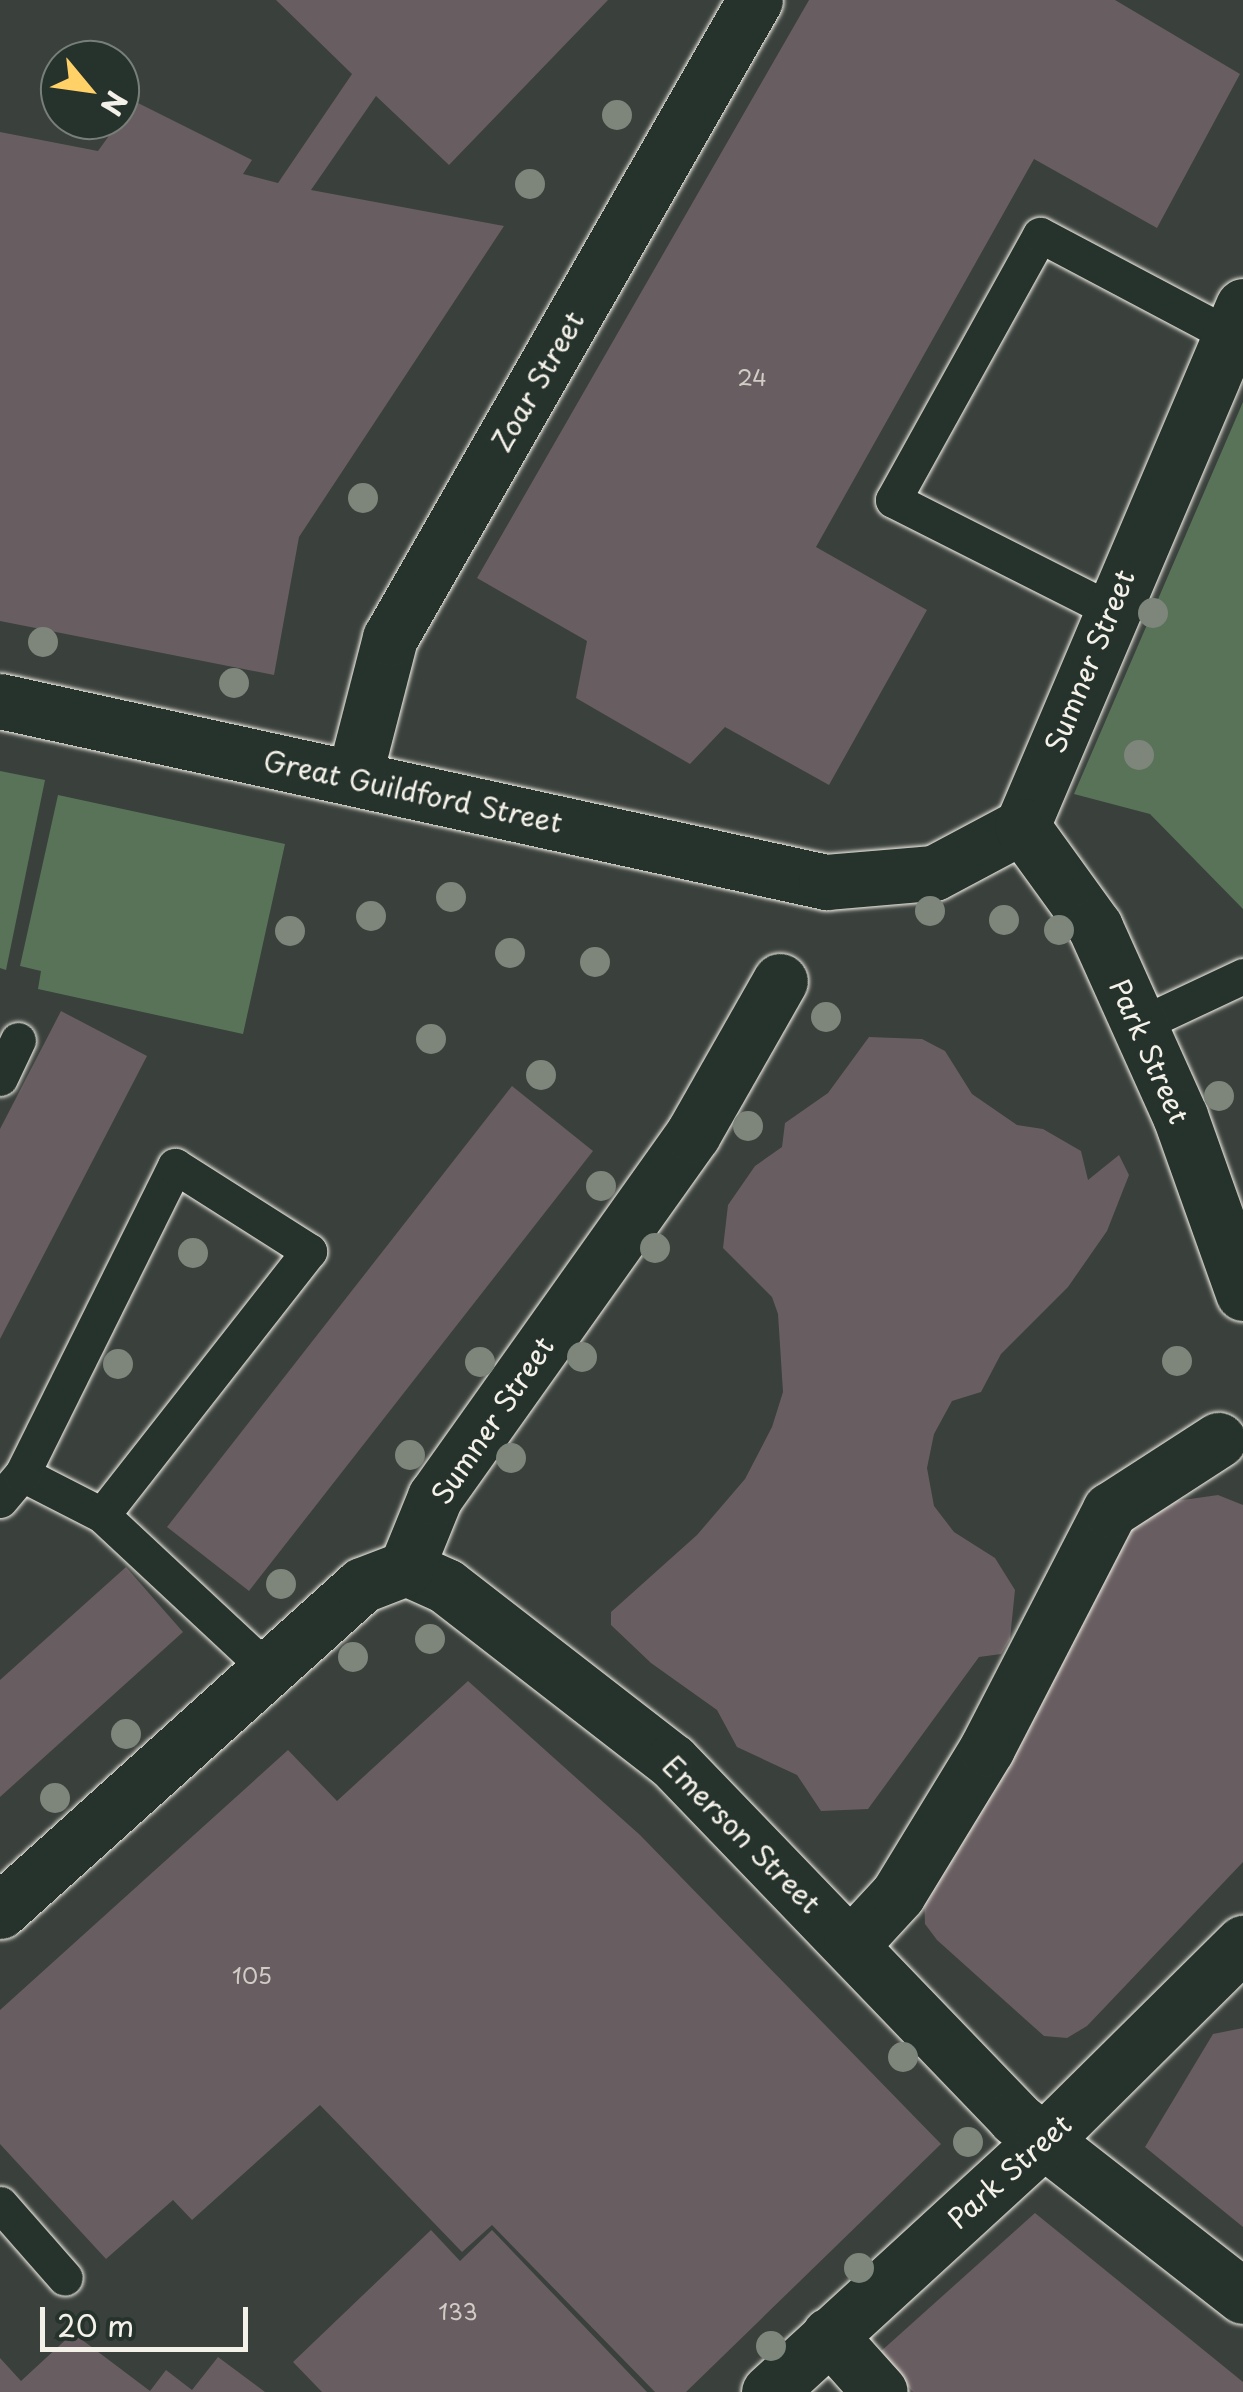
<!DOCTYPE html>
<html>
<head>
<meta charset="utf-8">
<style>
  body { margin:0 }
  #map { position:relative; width:1243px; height:2392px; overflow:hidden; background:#3a403c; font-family:"Playpen Sans",sans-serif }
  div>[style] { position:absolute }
  .green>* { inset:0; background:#597359 }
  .building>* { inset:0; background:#685d60 }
  .roads { filter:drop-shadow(0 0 2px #f4f1e8) drop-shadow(0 0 2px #f4f1e8) }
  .lane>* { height:35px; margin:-17.5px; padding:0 17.5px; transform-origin:17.5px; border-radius:17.5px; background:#26332d }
  .street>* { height:55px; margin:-27.5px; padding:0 27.5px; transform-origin:27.5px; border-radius:27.5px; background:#26332d }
  .trees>* { width:30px; height:30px; margin:-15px; border-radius:50%; background:#7e867b }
  span { translate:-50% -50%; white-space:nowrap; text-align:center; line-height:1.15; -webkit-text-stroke:8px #26332d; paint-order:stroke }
  .number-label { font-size:22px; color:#d1ccc6 }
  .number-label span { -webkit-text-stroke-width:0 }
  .street-label { font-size:28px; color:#f4f1e8 }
  .north { position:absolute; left:40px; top:40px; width:100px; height:100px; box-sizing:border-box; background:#26332d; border:2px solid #787f78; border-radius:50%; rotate:119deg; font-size:28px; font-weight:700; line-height:40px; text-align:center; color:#f4f1e8 }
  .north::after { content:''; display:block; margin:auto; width:35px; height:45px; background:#ffd166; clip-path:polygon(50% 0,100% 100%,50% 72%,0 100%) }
  .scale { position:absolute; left:40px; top:2307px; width:208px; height:45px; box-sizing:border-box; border:5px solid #f4f1e8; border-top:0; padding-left:12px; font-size:30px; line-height:35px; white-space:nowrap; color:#f4f1e8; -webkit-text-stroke:8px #26332d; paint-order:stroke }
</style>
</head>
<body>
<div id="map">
  <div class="green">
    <i style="clip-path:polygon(1243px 402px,1243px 909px,1150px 814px,1074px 794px)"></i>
    <i style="clip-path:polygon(0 771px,45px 780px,6px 970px,0 968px)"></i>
    <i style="clip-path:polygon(58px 795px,285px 844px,243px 1034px,38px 989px,41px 971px,20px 966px)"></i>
  </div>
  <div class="building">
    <i style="clip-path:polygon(276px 0,608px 0,449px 165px,376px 96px,311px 190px,504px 226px,299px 537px,274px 675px,0 621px,0 132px,98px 151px,134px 101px,252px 160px,243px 174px,278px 183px,352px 74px)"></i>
    <i style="clip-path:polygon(809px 0,1115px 0,1240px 74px,1157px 228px,1034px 159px,816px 547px,927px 610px,829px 785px,725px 727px,690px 764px,576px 698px,587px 641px,477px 578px)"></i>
    <i style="clip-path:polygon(61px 1011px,147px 1056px,0 1339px,0 1129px)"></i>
    <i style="clip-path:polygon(869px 1037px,922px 1039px,945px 1051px,972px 1094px,1017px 1125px,1043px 1129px,1081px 1151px,1088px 1180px,1119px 1155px,1129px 1175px,1107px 1231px,1068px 1287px,1001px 1354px,981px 1392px,952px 1401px,934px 1434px,927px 1468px,934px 1506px,954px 1532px,995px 1558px,1015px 1590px,1010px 1639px,1001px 1654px,979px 1657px,868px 1809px,821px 1811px,797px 1775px,737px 1747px,717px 1710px,651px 1663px,611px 1625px,611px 1612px,697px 1535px,745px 1479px,772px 1427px,783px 1392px,778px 1314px,772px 1297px,723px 1248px,728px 1205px,755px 1166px,782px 1147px,785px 1123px,828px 1093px)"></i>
    <i style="clip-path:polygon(512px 1086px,593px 1151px,249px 1591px,167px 1527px)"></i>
    <i style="clip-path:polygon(1218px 1495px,1243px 1505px,1243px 1862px,1087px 2026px,1067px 2038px,1044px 2036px,937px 1940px,925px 1924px,924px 1897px,1120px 1533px,1155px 1504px)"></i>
    <i style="clip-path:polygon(126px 1567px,183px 1632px,0 1797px,0 1680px)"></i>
    <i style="clip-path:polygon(468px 1681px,640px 1835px,941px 2144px,686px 2392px,655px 2392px,492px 2225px,462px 2252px,320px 2105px,192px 2220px,173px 2200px,106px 2259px,0 2144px,0 2010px,288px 1750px,337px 1801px)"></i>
    <i style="clip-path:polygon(1243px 2028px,1243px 2227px,1145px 2147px,1213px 2034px)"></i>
    <i style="clip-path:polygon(1035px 2213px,1243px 2382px,1243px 2392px,913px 2392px,879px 2353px)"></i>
    <i style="clip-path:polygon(431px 2230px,460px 2261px,492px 2230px,647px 2392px,322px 2392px,293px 2362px)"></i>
    <i style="clip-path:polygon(73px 2333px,150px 2391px,166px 2370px,192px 2390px,218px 2357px,265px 2392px,0 2392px,0 2358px,21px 2381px)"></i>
  </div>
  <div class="roads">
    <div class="lane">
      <i style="left:1109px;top:609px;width:242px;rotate:-153.2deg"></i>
      <i style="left:893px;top:500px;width:303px;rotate:-61deg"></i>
      <i style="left:1040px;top:235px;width:214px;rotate:27.9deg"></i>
      <i style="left:1139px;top:1025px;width:115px;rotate:-25.2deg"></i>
      <i style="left:0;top:1078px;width:42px;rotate:-64.7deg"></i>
      <i style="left:22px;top:1474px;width:90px;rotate:27.1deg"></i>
      <i style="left:102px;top:1515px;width:227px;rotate:43deg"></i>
      <i style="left:0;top:1500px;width:34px;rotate:-50deg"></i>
      <i style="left:22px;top:1474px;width:344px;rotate:-63.6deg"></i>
      <i style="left:175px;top:1166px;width:159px;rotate:32.4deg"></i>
      <i style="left:309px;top:1251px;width:335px;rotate:128.1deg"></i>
      <i style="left:0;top:2204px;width:98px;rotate:48.7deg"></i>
    </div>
    <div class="street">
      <i style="left:0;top:701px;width:846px;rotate:12.36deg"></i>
      <i style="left:826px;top:882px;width:108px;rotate:-4.8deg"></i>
      <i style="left:934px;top:873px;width:100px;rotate:-28.1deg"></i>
      <i style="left:1022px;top:826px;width:565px;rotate:-66.97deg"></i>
      <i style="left:354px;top:777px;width:144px;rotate:-75.5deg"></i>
      <i style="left:390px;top:638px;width:735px;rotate:-60.23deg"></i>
      <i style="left:1022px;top:826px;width:125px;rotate:54.1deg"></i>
      <i style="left:1095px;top:927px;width:207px;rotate:65.8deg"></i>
      <i style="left:1180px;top:1116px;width:188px;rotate:70.4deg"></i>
      <i style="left:406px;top:1568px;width:44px;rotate:24.2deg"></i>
      <i style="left:446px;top:1586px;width:286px;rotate:37.8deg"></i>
      <i style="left:672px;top:1761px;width:495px;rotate:46.1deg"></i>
      <i style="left:1015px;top:2118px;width:289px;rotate:38deg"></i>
      <i style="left:0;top:1911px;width:487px;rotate:-42deg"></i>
      <i style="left:362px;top:1585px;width:47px;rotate:-21.1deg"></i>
      <i style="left:406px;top:1568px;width:77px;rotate:-67.8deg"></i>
      <i style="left:435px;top:1497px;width:445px;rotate:-54.6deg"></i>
      <i style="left:693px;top:1134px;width:176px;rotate:-60.4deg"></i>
      <i style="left:851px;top:1945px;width:69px;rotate:-47.3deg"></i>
      <i style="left:898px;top:1894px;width:171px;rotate:-58.6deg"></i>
      <i style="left:987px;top:1748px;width:268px;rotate:-62.7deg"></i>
      <i style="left:1110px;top:1510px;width:129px;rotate:-32.9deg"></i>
      <i style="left:829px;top:2335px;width:76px;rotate:48.2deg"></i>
      <i style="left:769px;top:2392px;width:374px;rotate:-42.5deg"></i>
      <i style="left:1045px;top:2139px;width:279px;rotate:-44.7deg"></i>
    </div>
  </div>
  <div class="trees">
    <i style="left:617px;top:115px"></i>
    <i style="left:530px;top:184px"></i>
    <i style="left:363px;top:498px"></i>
    <i style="left:1153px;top:613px"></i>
    <i style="left:43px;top:642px"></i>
    <i style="left:234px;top:683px"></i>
    <i style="left:1139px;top:755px"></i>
    <i style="left:451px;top:897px"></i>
    <i style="left:930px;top:911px"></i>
    <i style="left:371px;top:916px"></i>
    <i style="left:1004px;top:920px"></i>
    <i style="left:1059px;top:930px"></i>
    <i style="left:290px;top:931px"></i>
    <i style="left:510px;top:953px"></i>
    <i style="left:595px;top:962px"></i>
    <i style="left:826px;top:1017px"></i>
    <i style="left:431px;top:1039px"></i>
    <i style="left:541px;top:1075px"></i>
    <i style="left:1219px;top:1096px"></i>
    <i style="left:748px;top:1126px"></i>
    <i style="left:601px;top:1186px"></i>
    <i style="left:655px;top:1248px"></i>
    <i style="left:193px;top:1253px"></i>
    <i style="left:582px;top:1357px"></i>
    <i style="left:1177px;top:1361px"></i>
    <i style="left:480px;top:1362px"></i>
    <i style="left:118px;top:1364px"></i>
    <i style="left:410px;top:1455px"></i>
    <i style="left:511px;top:1458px"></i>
    <i style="left:281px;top:1584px"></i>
    <i style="left:430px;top:1639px"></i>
    <i style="left:353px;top:1657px"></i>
    <i style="left:126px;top:1734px"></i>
    <i style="left:55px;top:1798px"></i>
    <i style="left:903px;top:2057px"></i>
    <i style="left:968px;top:2142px"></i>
    <i style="left:859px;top:2268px"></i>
    <i style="left:771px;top:2346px"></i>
  </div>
  <div class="number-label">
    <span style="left:752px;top:377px">24</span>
    <span style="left:252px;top:1975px">105</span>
    <span style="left:458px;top:2311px">133</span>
  </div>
  <div class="street-label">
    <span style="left:537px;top:381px;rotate:-60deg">Zoar Street</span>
    <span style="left:1089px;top:661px;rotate:-68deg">Sumner Street</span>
    <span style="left:413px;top:791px;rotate:12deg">Great Guildford Street</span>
    <span style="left:1150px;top:1051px;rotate:66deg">Park Street</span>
    <span style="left:492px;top:1420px;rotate:-56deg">Sumner Street</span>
    <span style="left:742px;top:1834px;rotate:45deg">Emerson Street</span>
    <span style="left:1009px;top:2171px;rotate:-42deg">Park Street</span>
  </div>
  <div class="north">N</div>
  <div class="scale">20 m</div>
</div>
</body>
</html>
